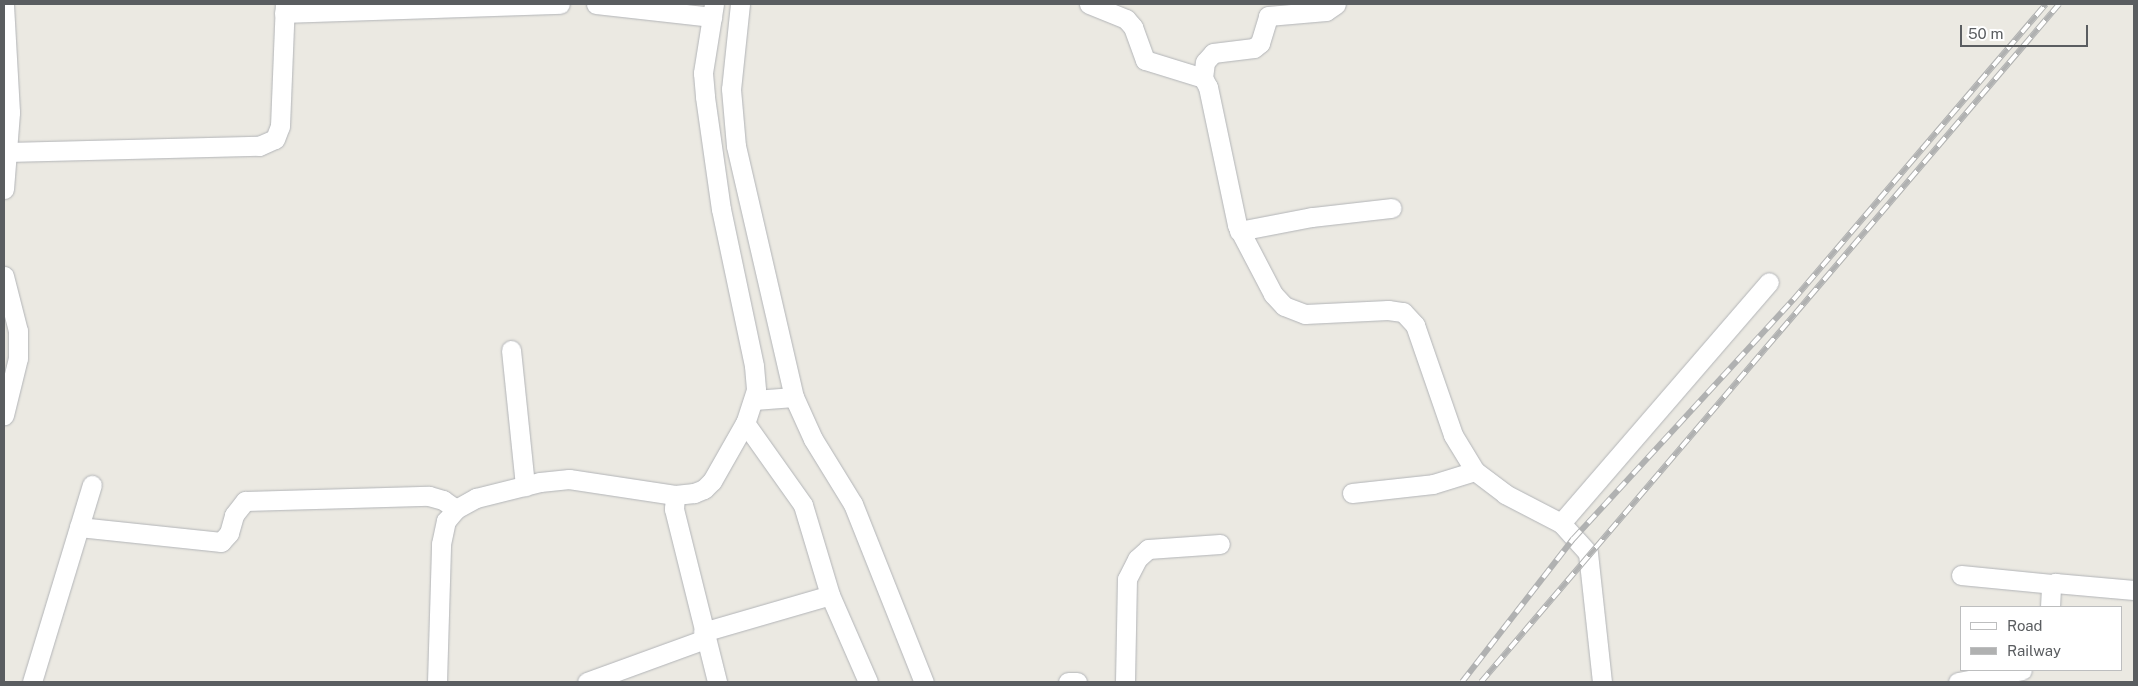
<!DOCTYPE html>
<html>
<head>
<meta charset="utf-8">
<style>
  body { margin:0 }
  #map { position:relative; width:2138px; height:686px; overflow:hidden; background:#ebe9e2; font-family:"Public Sans",sans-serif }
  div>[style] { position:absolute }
  .roads { filter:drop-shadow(0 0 1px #b2b4b7) drop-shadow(0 0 1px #b2b4b7) }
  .street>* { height:19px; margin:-9.5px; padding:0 9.5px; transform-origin:9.5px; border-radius:9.5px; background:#fff }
  .rail>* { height:5.5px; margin-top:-2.75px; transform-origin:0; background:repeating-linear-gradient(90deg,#fff 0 11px,#b0b1b1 0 22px); box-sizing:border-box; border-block:1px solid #b0b1b1 }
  span { translate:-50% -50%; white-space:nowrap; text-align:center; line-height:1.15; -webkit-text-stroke:4px #fff; paint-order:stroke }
  .frame { position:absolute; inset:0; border:5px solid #5a5d60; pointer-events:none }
  .legend { position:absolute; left:1960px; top:606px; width:162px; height:65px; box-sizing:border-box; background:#fff; border:1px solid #bdbebf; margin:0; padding:6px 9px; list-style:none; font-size:15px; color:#5a5d60 }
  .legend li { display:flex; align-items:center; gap:10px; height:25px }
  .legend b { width:25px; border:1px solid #bdbebf }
  .scale { position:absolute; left:1960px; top:25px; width:128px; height:22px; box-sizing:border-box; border:2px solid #5a5d60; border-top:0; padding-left:6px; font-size:15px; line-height:18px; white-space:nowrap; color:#5a5d60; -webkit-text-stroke:4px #fff; paint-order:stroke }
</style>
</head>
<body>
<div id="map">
  <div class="roads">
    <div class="street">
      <i style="left:596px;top:4px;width:117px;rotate:6.4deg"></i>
      <i style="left:714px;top:4px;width:70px;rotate:99.1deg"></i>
      <i style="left:703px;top:73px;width:24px;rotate:85deg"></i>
      <i style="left:705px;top:97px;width:113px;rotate:81.9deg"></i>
      <i style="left:721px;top:209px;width:160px;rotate:78.1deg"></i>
      <i style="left:754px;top:366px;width:24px;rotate:85deg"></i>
      <i style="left:756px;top:390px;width:35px;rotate:108deg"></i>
      <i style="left:745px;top:423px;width:67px;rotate:119.6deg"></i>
      <i style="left:712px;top:481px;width:11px;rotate:135deg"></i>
      <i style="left:704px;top:489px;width:11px;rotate:158deg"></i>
      <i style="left:694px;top:493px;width:19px;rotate:174deg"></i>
      <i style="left:675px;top:495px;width:14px;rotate:94deg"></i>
      <i style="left:674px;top:509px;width:178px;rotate:76deg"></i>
      <i style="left:740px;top:4px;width:85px;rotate:96deg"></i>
      <i style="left:731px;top:89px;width:57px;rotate:85deg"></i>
      <i style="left:736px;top:146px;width:258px;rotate:77deg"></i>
      <i style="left:1089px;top:4px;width:40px;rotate:22deg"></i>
      <i style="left:1126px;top:19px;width:11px;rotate:49deg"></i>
      <i style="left:1133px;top:27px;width:35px;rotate:70deg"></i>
      <i style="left:1145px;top:60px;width:61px;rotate:17.2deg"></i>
      <i style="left:1203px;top:78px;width:10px;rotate:61deg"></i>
      <i style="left:1208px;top:87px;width:141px;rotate:78.1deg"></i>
      <i style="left:1237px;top:225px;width:78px;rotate:62.4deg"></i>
      <i style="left:1273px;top:294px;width:16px;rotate:47deg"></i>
      <i style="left:1284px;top:306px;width:22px;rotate:21deg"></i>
      <i style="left:1305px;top:314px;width:83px;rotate:-2.8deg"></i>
      <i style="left:1388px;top:310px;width:15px;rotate:8deg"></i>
      <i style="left:1403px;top:312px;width:18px;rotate:47deg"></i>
      <i style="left:1415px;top:325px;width:116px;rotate:70.9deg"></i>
      <i style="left:1453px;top:435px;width:42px;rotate:58.6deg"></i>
      <i style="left:1475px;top:471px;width:38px;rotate:37deg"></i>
      <i style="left:1505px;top:494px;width:63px;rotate:27.4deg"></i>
      <i style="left:1561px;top:523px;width:40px;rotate:48deg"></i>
      <i style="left:1588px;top:553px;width:130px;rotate:83.8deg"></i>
      <i style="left:284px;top:13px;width:276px;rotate:-1.9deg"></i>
      <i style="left:1203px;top:78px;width:16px;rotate:-83deg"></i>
      <i style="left:1205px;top:62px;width:12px;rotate:-48deg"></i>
      <i style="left:1213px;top:53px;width:41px;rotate:-7deg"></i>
      <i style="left:1254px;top:48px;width:8px;rotate:-40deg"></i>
      <i style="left:1260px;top:43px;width:28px;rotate:-73deg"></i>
      <i style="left:1268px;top:16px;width:58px;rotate:-4.9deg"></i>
      <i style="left:1326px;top:11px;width:12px;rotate:-35deg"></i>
      <i style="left:7px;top:152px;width:252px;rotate:-1.4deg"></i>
      <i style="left:259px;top:146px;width:17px;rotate:-24deg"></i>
      <i style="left:275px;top:139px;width:14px;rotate:-69deg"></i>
      <i style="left:280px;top:126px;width:122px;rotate:-87.7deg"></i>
      <i style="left:4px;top:189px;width:77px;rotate:-85.5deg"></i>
      <i style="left:10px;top:112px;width:108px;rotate:-93.2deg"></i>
      <i style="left:1239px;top:231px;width:74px;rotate:-10.9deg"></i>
      <i style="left:1312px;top:217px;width:80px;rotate:-6.5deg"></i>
      <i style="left:4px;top:276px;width:57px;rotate:75.7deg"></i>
      <i style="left:18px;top:331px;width:27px;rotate:90deg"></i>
      <i style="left:18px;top:358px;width:59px;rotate:103.8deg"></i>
      <i style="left:511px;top:350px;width:137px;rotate:84.1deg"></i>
      <i style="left:754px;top:400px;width:40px;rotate:-4.3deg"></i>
      <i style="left:794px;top:397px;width:46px;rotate:65.7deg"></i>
      <i style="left:813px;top:439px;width:76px;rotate:58.4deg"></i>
      <i style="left:853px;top:504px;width:192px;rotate:68.3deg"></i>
      <i style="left:745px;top:423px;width:100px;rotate:54.7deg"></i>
      <i style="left:803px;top:505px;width:94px;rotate:73.3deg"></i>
      <i style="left:830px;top:595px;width:95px;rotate:66.4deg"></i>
      <i style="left:1352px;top:493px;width:81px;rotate:-6.3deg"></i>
      <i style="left:1433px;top:484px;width:44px;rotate:-17.2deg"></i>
      <i style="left:1561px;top:523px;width:318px;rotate:-49.2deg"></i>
      <i style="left:79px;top:527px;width:143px;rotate:6deg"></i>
      <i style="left:221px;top:542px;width:12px;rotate:-48deg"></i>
      <i style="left:229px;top:533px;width:19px;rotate:-74deg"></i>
      <i style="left:234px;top:515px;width:18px;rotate:-52deg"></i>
      <i style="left:245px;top:501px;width:184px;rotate:-1.6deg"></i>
      <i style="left:429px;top:496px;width:15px;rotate:16deg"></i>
      <i style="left:443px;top:500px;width:16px;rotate:35deg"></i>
      <i style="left:1961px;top:575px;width:91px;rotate:5.6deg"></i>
      <i style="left:2050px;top:607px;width:20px;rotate:-87deg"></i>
      <i style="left:2051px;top:587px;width:6px;rotate:-45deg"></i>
      <i style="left:2055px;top:583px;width:79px;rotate:5.1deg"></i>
      <i style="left:703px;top:632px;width:132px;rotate:-16.2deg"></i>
      <i style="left:32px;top:682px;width:206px;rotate:-73.1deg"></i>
      <i style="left:437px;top:682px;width:138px;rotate:-88.3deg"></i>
      <i style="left:441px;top:544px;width:24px;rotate:-78deg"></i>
      <i style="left:446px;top:521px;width:16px;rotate:-50deg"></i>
      <i style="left:456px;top:509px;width:23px;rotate:-29deg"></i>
      <i style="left:476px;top:498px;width:66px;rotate:-14deg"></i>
      <i style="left:540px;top:482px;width:29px;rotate:-6deg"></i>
      <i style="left:569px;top:479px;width:107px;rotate:8.6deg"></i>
      <i style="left:587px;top:682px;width:126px;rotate:-20deg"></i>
      <i style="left:1068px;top:682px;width:9px"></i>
      <i style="left:1125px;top:682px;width:103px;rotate:-88.9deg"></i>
      <i style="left:1127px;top:579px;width:22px;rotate:-63deg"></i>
      <i style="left:1137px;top:559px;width:15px;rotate:-42deg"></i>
      <i style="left:1148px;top:549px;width:72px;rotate:-4deg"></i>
      <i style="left:1958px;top:682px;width:65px;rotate:-10.6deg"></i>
    </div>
  </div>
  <div class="rail">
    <i style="left:1462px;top:682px;width:181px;rotate:-52.2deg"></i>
    <i style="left:1573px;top:539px;width:325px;rotate:-47.4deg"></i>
    <i style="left:1793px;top:300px;width:389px;rotate:-49.5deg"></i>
    <i style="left:1481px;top:682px;width:891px;rotate:-49.55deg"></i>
  </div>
  <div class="frame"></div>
  <ul class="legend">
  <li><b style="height:6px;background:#fff"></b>Road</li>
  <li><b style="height:6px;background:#b0b1b1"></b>Railway</li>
  </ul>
  <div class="scale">50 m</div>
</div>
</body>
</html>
